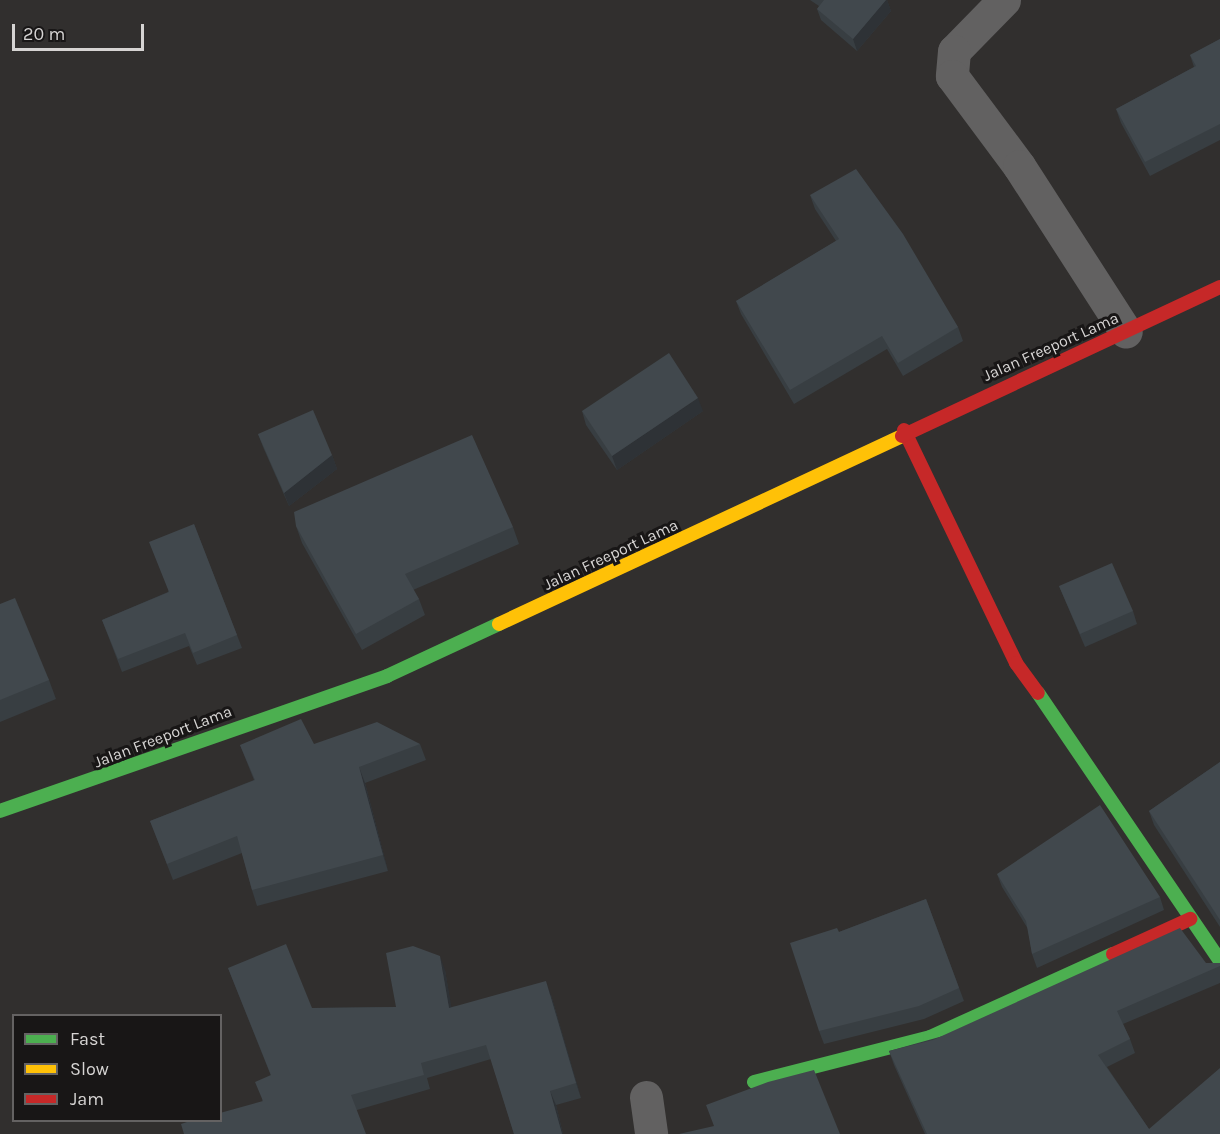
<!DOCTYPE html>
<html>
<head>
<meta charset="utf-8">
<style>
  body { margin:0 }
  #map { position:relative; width:1220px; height:1134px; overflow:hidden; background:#312f2e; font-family:Karla,sans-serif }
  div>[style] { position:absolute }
  .street>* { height:33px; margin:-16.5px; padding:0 16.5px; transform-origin:16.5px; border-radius:16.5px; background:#626161 }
  .fast>* { height:14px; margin:-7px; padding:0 7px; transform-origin:7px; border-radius:7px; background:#4caf50 }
  .slow>* { height:14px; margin:-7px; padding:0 7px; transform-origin:7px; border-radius:7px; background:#ffc107 }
  .jam>* { height:14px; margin:-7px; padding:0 7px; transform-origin:7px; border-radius:7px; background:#c62828 }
  .wall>* { inset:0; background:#383e42 }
  .shaded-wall>* { inset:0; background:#2e3236 }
  .building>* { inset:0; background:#41484d }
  span { translate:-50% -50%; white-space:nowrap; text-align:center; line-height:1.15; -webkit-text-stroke:6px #181616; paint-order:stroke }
  .street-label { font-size:16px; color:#d6d4d3 }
  .legend { position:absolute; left:12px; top:1014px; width:210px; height:108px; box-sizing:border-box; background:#181616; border:2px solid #646262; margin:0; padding:8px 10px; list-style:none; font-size:18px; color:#d6d4d3 }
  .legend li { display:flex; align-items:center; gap:12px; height:30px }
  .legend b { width:30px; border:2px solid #646262 }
  .scale { position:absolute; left:12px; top:24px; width:132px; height:27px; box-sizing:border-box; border:3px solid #d6d4d3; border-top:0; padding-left:8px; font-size:18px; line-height:21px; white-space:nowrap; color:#d6d4d3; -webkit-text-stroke:4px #181616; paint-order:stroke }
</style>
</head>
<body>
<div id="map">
  <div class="street">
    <i style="left:1004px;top:0;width:71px;rotate:134.4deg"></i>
    <i style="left:954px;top:51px;width:25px;rotate:95deg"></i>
    <i style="left:952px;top:76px;width:112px;rotate:53.3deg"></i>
    <i style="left:1019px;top:166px;width:197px;rotate:57.2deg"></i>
    <i style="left:646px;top:1097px;width:37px;rotate:82deg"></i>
  </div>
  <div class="fast">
    <i style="left:1038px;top:693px;width:324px;rotate:55.8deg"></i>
    <i style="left:0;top:811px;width:410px;rotate:-19.2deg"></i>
    <i style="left:387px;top:676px;width:123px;rotate:-24.9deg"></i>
    <i style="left:754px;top:1082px;width:182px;rotate:-14.3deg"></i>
    <i style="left:930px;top:1037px;width:201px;rotate:-24.4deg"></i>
  </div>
  <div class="slow">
    <i style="left:499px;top:624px;width:445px;rotate:-25deg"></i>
  </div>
  <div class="jam">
    <i style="left:904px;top:430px;width:259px;rotate:64.3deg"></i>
    <i style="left:1016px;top:663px;width:37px;rotate:54deg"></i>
    <i style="left:902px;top:436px;width:351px;rotate:-25.1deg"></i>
    <i style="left:1113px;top:954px;width:85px;rotate:-24.4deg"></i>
  </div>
  <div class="wall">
    <i style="clip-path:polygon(810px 0,887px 0,891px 11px,857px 51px,821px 20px,817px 9px,819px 6px)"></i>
    <i style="clip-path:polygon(1220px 39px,1220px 140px,1150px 176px,1121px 123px,1116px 109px,1194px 67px,1190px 55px)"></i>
    <i style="clip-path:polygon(810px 195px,958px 327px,963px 341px,903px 376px,887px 349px,794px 404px,741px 314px,736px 301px,836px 241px,815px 209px)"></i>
    <i style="clip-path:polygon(582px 411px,703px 411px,617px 470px,586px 425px)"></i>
    <i style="clip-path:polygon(258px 434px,332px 455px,337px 469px,289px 506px,263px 447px)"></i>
    <i style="clip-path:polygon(194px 524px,242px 648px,197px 665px,189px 646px,122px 672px,102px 620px,168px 592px)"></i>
    <i style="clip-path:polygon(296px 526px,513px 527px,519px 544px,413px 590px,419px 599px,425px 615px,362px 650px,302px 543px)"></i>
    <i style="clip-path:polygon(1059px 586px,1133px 611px,1137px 624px,1085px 647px)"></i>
    <i style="clip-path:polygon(0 604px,49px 680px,56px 699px,0 722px)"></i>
    <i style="clip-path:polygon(314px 744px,420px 744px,426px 760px,365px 783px,388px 871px,257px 906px,252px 890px,242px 853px,173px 880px,150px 821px,254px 780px,240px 745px)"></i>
    <i style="clip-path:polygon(1220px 762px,1220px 927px,1154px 825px,1149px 811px)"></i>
    <i style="clip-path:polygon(997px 874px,1160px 897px,1164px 910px,1037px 968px,1032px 954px,1028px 929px,1002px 887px)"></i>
    <i style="clip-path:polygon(926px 899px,964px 1001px,924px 1019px,824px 1044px,819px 1031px,839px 932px)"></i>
    <i style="clip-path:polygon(1206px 963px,1220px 963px,1220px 983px,1123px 1024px,1130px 1039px,1135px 1053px,1107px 1067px,1149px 1129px,1220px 1134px,925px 1134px,894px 1065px,889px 1051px)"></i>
    <i style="clip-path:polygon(228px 968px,312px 1008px,396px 1007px,445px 970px,451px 1007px,551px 995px,581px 1098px,556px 1105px,563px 1134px,514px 1134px,491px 1059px,427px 1078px,430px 1089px,357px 1110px,262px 1101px,271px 1076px)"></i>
  </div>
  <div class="shaded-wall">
    <i style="clip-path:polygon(886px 0,887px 0,891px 11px,857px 51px,853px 39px)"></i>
    <i style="clip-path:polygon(698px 398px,703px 411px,617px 470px,612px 456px)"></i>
    <i style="clip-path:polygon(332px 455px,337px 469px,289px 506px,284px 493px)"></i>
    <i style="clip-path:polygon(359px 767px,365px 783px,388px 871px,383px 855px)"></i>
    <i style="clip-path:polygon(440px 956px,445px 970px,454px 1022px,449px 1008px)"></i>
    <i style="clip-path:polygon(546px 981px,551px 995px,581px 1098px,576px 1083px)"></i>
    <i style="clip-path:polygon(550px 1091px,556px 1105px,563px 1134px,562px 1134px)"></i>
  </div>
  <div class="building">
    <i style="clip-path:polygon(823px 0,886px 0,853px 39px,817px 9px,824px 0)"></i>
    <i style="clip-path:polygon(1220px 39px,1220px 124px,1145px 162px,1116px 109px,1196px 66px,1190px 55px)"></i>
    <i style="clip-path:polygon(856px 169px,903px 234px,958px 327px,898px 363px,882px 336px,790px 390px,736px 301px,839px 239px,810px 195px)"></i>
    <i style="clip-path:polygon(669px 353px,698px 398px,612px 456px,582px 411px)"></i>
    <i style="clip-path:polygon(313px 410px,332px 455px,284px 493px,258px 434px)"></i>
    <i style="clip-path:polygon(472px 435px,513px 527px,405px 574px,419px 599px,356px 634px,296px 526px,294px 512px)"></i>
    <i style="clip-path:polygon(194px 524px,237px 635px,193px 653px,185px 633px,118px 659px,102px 620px,169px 592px,149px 542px)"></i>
    <i style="clip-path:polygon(1112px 563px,1133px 611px,1080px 634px,1059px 586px)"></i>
    <i style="clip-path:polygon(15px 598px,49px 680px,0 700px,0 604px)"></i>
    <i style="clip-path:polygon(301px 719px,314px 744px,377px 722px,420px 744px,359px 767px,383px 855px,252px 890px,237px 836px,167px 864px,150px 821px,255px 780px,240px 745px)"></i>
    <i style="clip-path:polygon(1220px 762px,1220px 920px,1149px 811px)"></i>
    <i style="clip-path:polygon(1100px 805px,1160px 897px,1032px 954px,1026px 921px,997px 874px)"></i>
    <i style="clip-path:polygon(926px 899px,959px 988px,919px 1006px,819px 1031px,790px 943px,837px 928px,839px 932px)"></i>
    <i style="clip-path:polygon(1180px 928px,1206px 963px,1220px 963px,1220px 966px,1117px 1011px,1130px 1039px,1098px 1055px,1149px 1129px,1220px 1068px,1220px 1134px,927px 1134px,889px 1051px,933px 1040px)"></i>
    <i style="clip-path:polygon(286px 944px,312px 1008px,396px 1007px,386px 953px,413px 946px,440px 956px,449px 1008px,546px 981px,576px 1083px,550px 1091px,562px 1134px,514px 1134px,486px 1045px,421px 1063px,424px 1075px,351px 1095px,366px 1134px,184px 1134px,181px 1124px,193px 1120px,220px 1120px,220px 1113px,263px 1101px,255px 1082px,271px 1075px,228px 968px)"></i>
    <i style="clip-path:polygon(814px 1070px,840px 1134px,679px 1134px,714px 1126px,706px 1105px,768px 1082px)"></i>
  </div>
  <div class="street-label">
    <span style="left:1051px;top:347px;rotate:-24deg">Jalan Freeport Lama</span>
    <span style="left:611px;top:555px;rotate:-25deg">Jalan Freeport Lama</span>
    <span style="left:163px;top:737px;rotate:-21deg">Jalan Freeport Lama</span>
  </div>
  <ul class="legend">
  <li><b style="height:8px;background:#4caf50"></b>Fast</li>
  <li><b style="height:8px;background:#ffc107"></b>Slow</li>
  <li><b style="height:8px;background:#c62828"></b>Jam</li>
  </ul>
  <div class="scale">20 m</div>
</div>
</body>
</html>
